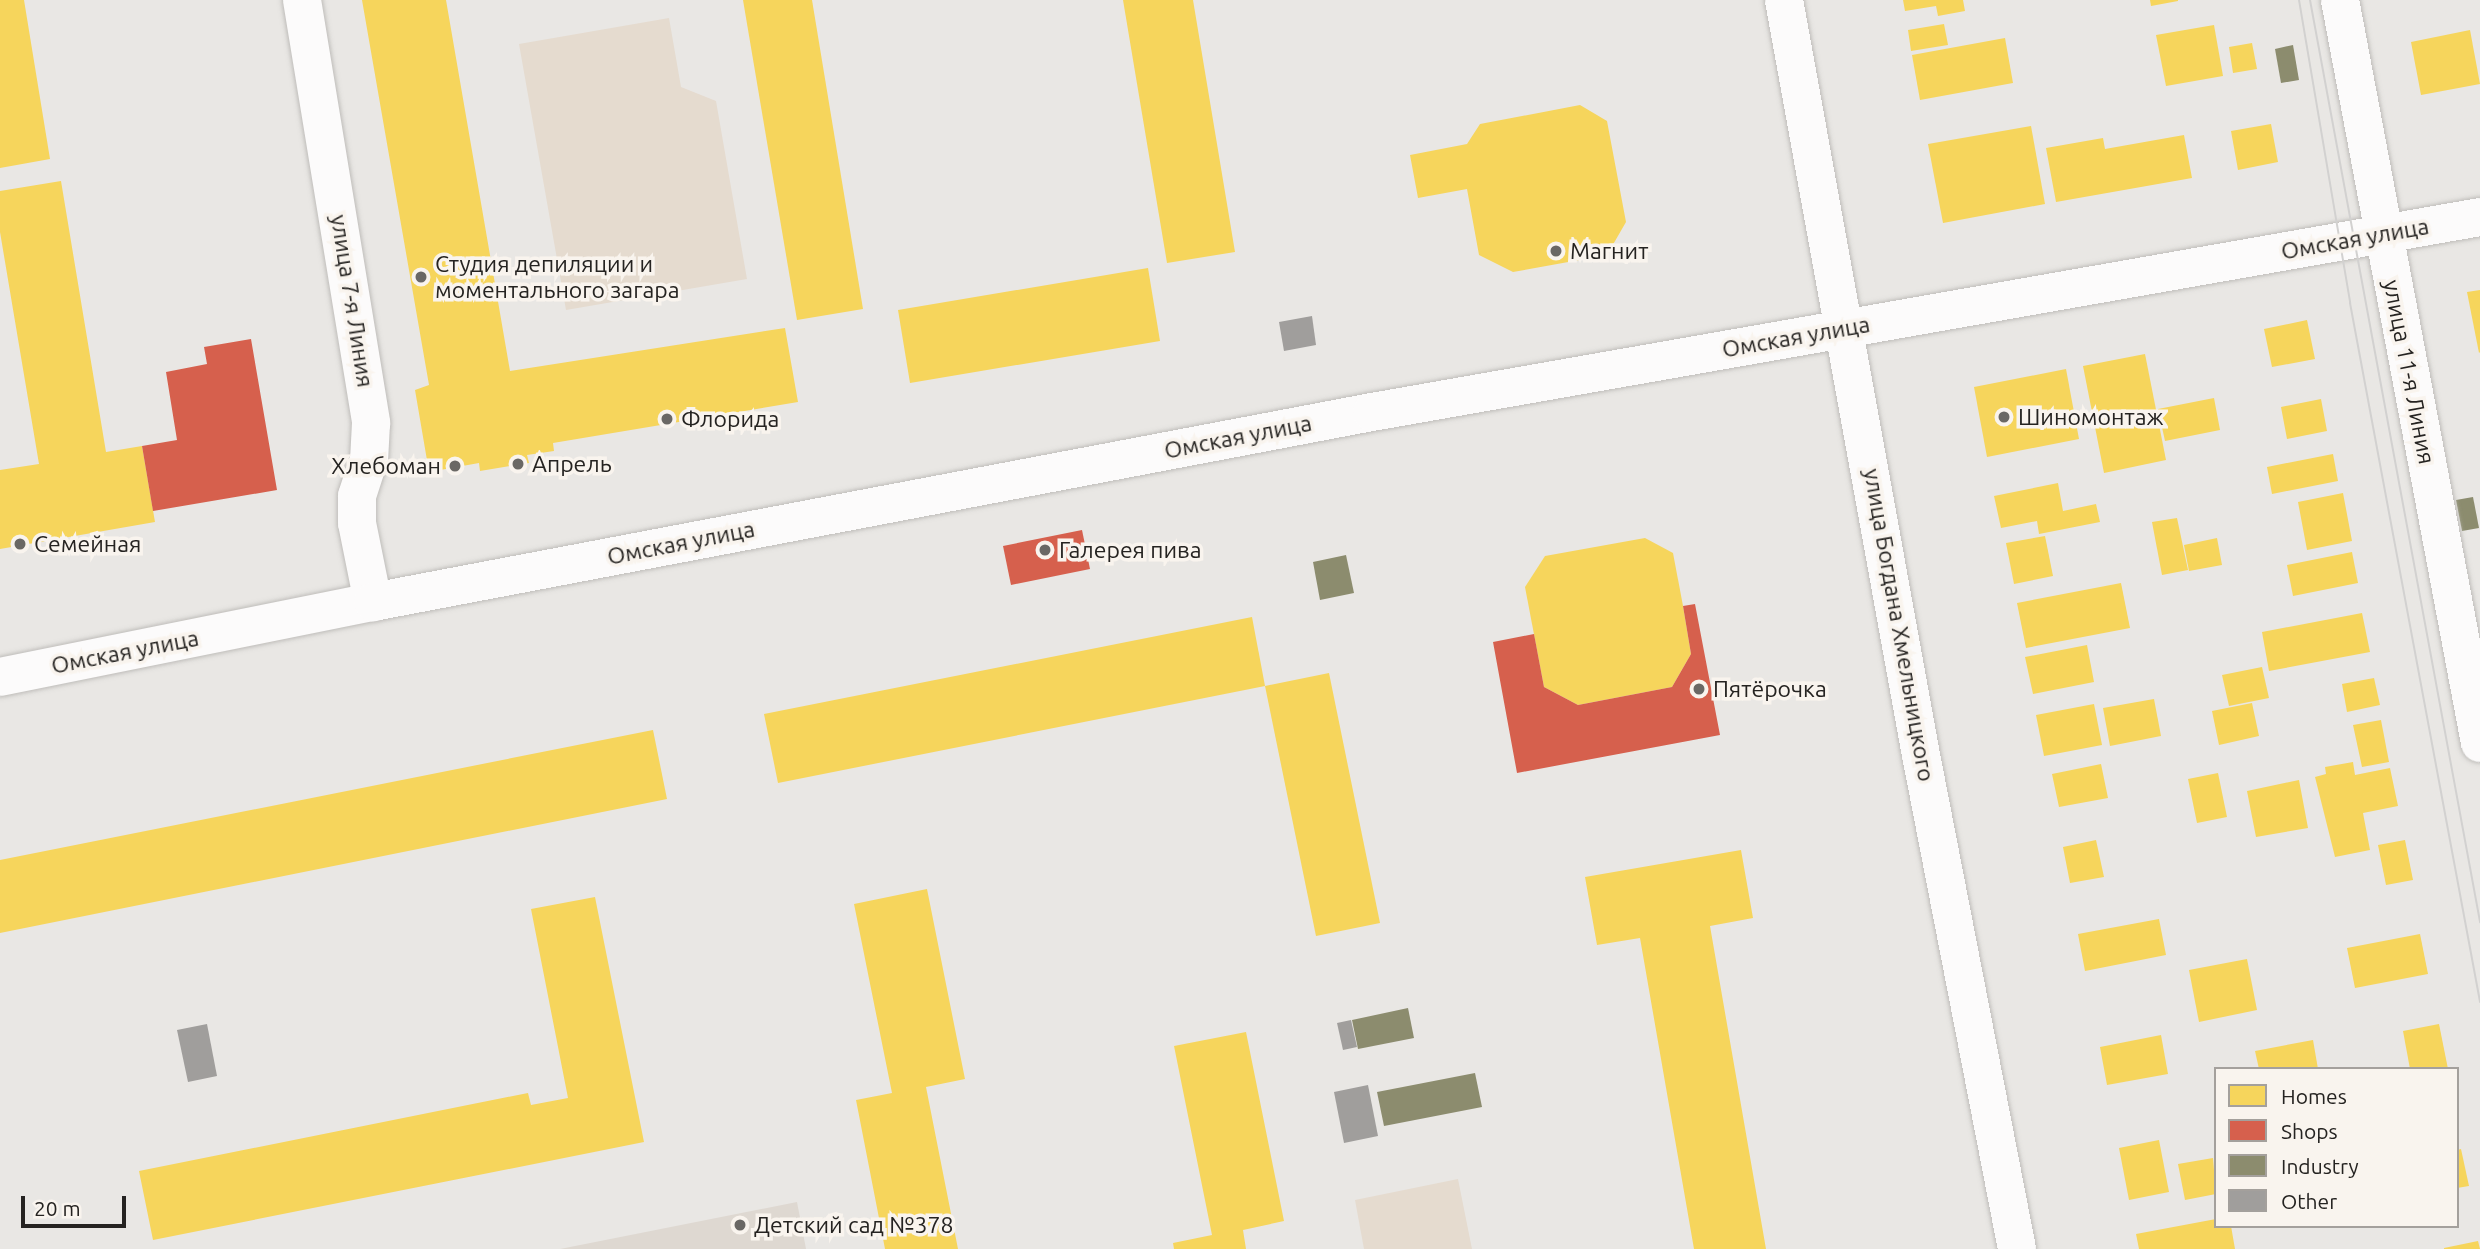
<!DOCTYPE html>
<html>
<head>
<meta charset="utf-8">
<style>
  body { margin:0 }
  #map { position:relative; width:2480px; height:1249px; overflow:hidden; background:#e9e7e4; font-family:Ubuntu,sans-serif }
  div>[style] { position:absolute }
  .built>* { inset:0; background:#ded8d1 }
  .green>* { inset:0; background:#e5dbcf }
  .homes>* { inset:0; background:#f6d55c }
  .shops>* { inset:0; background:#d6604d }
  .industry>* { inset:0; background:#8c8c6e }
  .building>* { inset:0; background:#a09e9c }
  .roads { filter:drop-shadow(0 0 2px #bfbdba) drop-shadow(0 0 2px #bfbdba) }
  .minor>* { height:38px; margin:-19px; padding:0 19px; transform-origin:19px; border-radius:19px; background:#fcfbfb }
  .major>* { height:38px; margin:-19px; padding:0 19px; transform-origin:19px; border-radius:19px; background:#fcfbfb }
  .tram>* { height:2px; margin:-1px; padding:0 1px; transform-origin:1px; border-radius:1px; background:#d2d1d0 }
  .dots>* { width:19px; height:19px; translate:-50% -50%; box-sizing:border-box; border:4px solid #f9f4ee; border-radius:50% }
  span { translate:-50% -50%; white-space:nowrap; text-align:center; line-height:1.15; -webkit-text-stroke:7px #f9f4ee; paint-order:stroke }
  .street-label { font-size:23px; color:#252321 }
  .poi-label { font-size:23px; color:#252321 }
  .left { translate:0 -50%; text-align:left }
  .right { translate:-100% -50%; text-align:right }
  .legend { position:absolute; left:2214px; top:1067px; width:245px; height:161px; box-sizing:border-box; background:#f9f4ee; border:2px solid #a4a09c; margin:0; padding:9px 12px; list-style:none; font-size:21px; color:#252321 }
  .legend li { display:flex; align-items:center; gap:14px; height:35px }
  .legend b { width:35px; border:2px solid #a4a09c }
  .scale { position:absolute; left:21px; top:1196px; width:105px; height:32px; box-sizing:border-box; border:4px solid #252321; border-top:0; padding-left:9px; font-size:21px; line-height:24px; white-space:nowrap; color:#252321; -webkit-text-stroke:5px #f9f4ee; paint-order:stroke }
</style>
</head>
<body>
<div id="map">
  <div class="built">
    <i style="clip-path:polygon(797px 1202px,806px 1249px,560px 1249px)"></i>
  </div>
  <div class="green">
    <i style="clip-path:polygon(669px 18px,681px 87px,716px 101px,747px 279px,566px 310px,519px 44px)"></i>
    <i style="clip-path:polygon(1458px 1179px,1472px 1249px,1364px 1249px,1355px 1200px)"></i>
  </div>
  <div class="homes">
    <i style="clip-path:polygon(0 0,24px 0,50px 159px,0 168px)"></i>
    <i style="clip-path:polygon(362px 0,446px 0,510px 371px,785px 328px,798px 402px,553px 443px,554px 451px,527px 455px,529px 463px,480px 471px,479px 463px,429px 472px,415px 390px,429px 385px)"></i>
    <i style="clip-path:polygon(743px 0,812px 0,863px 309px,797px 320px)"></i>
    <i style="clip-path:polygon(1123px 0,1193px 0,1235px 252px,1167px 263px)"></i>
    <i style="clip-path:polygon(1903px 0,1963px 0,1965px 11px,1938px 16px,1936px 6px,1905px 11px)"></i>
    <i style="clip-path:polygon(2150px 0,2178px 0,2178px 1px,2151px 6px)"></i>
    <i style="clip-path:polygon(1944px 24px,1948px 45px,1911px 51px,1908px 30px)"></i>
    <i style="clip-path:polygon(2214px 25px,2223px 76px,2166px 86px,2156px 35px)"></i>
    <i style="clip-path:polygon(2470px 30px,2480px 84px,2421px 95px,2411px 42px)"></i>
    <i style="clip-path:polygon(2005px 38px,2013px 83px,1920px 100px,1912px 55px)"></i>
    <i style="clip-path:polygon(2252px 43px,2257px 69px,2233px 73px,2229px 47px)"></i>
    <i style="clip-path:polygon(1580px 105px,1607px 121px,1626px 222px,1607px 255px,1513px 272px,1479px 255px,1467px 189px,1418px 198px,1410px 155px,1467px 144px,1480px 124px)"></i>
    <i style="clip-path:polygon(2271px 124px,2278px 162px,2238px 170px,2231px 131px)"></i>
    <i style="clip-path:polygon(2031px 126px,2045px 204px,1943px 223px,1928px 144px)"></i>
    <i style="clip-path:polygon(2184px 135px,2192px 178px,2056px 202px,2046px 148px,2103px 138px,2105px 149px)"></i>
    <i style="clip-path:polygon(61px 181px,106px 452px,142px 446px,155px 522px,0 549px,0 470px,39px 464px,0 232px,0 191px)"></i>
    <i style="clip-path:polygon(1148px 268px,1160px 341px,910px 383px,898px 310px)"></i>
    <i style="clip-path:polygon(2480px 290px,2480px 352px,2479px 353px,2467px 292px)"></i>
    <i style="clip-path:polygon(2307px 320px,2315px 359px,2272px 367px,2264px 329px)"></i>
    <i style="clip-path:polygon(2145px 354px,2166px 460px,2104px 473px,2083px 366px)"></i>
    <i style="clip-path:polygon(2066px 369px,2079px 439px,1987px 457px,1974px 387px)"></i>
    <i style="clip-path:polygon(2214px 398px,2220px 430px,2165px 441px,2158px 409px)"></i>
    <i style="clip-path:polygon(2321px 399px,2327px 431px,2287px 439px,2281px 407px)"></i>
    <i style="clip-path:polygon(2333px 454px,2338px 481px,2272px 494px,2267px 467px)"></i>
    <i style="clip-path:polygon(2058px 483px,2063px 511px,2096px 504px,2100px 522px,2039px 534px,2037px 521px,2001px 528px,1994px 496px)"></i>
    <i style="clip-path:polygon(2343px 493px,2352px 541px,2307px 550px,2298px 502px)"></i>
    <i style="clip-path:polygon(2177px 518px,2188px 570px,2162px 575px,2152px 522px)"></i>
    <i style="clip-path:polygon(2045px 536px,2053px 576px,2014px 584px,2006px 543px)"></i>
    <i style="clip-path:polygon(1645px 538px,1673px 553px,1683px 606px,1691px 654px,1672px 687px,1578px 705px,1544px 687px,1525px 587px,1545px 556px)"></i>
    <i style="clip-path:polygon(2217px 538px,2222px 565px,2189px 571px,2184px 545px)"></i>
    <i style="clip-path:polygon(2352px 552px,2358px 583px,2293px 596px,2287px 565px)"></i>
    <i style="clip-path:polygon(2121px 583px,2130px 628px,2026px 648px,2017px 603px)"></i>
    <i style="clip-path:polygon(2362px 613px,2370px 652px,2269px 671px,2262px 632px)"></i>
    <i style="clip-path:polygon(1252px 617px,1265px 686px,778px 783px,764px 714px)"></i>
    <i style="clip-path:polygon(2087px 645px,2094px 682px,2033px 694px,2025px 657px)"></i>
    <i style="clip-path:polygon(2262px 667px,2269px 698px,2229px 706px,2222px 675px)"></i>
    <i style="clip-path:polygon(1329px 673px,1380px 923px,1316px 936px,1265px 686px)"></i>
    <i style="clip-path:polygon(2374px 678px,2380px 705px,2347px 712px,2342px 684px)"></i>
    <i style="clip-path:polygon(2154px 699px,2161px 736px,2110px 746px,2103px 708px)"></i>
    <i style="clip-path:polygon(2252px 703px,2259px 736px,2219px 745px,2212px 711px)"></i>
    <i style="clip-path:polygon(2094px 704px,2102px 745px,2044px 756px,2036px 715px)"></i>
    <i style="clip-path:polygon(2381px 720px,2389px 762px,2362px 767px,2353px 725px)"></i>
    <i style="clip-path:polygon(653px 730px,667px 799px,0 933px,0 860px)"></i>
    <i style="clip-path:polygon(2353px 762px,2355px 775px,2390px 768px,2398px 806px,2363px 813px,2370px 850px,2335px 857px,2315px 777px,2326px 774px,2325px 767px)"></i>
    <i style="clip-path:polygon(2101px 764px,2108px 798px,2059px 807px,2052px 774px)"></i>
    <i style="clip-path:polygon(2218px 773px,2227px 817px,2197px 823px,2188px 779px)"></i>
    <i style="clip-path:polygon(2299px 780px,2308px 828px,2256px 837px,2247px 791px)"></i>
    <i style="clip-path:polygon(2096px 840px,2104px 877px,2070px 883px,2063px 847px)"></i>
    <i style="clip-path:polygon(2405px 840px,2413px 880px,2386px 885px,2378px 845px)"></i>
    <i style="clip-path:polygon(1741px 850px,1753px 918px,1710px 926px,1766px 1249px,1694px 1249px,1640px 938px,1597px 945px,1585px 877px)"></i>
    <i style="clip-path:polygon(927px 889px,965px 1079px,926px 1087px,958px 1249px,885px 1249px,856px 1100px,892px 1093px,854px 904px)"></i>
    <i style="clip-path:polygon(595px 897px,644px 1142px,153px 1240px,139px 1171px,528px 1093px,531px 1105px,568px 1098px,531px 909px)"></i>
    <i style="clip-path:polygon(2159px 919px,2166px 955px,2085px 971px,2078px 934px)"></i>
    <i style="clip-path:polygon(2420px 934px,2428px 974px,2355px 988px,2347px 948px)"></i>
    <i style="clip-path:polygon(2247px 959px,2257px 1010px,2199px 1022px,2189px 970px)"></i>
    <i style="clip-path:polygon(2439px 1024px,2448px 1069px,2410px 1069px,2403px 1031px)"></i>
    <i style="clip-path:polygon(1246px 1032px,1284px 1221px,1243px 1230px,1246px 1249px,1174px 1249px,1173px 1243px,1212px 1235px,1174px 1046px)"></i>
    <i style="clip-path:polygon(2161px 1035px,2168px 1074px,2107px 1085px,2100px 1047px)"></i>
    <i style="clip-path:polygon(2313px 1040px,2318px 1069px,2259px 1069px,2255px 1051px)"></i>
    <i style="clip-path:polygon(2159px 1140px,2169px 1192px,2129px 1200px,2119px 1148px)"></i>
    <i style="clip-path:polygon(2461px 1149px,2469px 1186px,2457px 1188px,2457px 1150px)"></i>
    <i style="clip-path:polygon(2213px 1158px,2216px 1194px,2185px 1200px,2178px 1164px)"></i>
    <i style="clip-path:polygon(2216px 1219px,2216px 1226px,2231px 1226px,2235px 1249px,2139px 1249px,2136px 1234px)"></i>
    <i style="clip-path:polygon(2478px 1241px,2480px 1249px,2444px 1249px,2444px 1248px)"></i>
  </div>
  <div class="shops">
    <i style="clip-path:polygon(251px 339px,277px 490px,153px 511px,142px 446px,177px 440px,166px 372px,207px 364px,204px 347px)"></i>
    <i style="clip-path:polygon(1082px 530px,1090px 569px,1011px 585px,1003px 546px)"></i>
    <i style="clip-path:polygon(1695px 604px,1720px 735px,1517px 773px,1493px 642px,1534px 634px,1544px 687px,1578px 705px,1672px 687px,1691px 654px,1683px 606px)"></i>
  </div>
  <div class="industry">
    <i style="clip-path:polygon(2293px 45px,2299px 80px,2281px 83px,2275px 49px)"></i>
    <i style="clip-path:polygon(2473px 497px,2479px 528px,2462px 531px,2456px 500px)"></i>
    <i style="clip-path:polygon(1346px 555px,1354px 593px,1320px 600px,1313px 562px)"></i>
    <i style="clip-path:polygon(1408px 1008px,1414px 1038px,1358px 1049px,1352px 1020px)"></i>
    <i style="clip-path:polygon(1475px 1073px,1482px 1107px,1384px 1126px,1377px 1092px)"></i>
  </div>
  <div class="building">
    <i style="clip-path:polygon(1312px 316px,1316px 345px,1284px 351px,1279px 322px)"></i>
    <i style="clip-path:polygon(1351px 1020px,1357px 1047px,1343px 1050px,1337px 1023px)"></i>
    <i style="clip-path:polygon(207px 1024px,217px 1076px,188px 1082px,177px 1030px)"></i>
    <i style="clip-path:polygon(1368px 1085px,1378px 1136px,1344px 1143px,1334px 1092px)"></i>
  </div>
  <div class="roads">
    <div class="minor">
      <i style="left:302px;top:0;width:429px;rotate:80.7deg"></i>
      <i style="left:371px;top:423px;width:36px;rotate:93deg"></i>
      <i style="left:369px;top:459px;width:39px;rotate:108deg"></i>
      <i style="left:357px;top:496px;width:27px;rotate:90deg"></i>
      <i style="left:357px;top:523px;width:81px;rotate:78.6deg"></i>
      <i style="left:2340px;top:0;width:756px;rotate:79.33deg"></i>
    </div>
    <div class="major">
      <i style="left:1784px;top:0;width:767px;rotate:79.72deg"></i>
      <i style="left:1921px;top:755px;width:503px;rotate:79deg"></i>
      <i style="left:0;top:677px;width:380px;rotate:-11.4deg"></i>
      <i style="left:373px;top:602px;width:1017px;rotate:-10.77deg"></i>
      <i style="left:1372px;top:412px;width:1125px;rotate:-9.98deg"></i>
    </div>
  </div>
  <div class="tram">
    <i style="left:2299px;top:0;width:307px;rotate:80.4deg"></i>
    <i style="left:2350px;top:303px;width:711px;rotate:79.46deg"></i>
    <i style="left:2310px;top:0;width:938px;rotate:79.55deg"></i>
  </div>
  <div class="dots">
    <i style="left:1556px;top:251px;background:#6a6865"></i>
    <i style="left:421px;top:277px;background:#6a6865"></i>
    <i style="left:2004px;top:417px;background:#6a6865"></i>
    <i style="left:667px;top:419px;background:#6a6865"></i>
    <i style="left:518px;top:464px;background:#6a6865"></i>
    <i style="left:455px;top:466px;background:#6a6865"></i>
    <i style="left:20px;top:544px;background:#6a6865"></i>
    <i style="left:1045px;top:550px;background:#6a6865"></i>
    <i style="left:1699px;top:689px;background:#6a6865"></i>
    <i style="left:740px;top:1225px;background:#6a6865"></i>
  </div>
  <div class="street-label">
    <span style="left:2355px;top:239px;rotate:-10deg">Омская улица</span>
    <span style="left:352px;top:301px;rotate:81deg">улица 7-я Линия</span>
    <span style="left:1796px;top:337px;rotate:-10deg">Омская улица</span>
    <span style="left:2409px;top:372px;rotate:79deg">улица 11-я Линия</span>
    <span style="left:1238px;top:437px;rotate:-11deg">Омская улица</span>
    <span style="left:681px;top:543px;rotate:-11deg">Омская улица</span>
    <span style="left:1899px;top:625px;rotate:80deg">улица Богдана Хмельницкого</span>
    <span style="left:125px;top:652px;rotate:-11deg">Омская улица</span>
  </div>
  <div class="poi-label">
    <span class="left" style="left:1570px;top:251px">Магнит</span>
    <span class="left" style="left:435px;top:277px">Студия депиляции и<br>моментального загара</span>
    <span class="left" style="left:2018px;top:417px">Шиномонтаж</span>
    <span class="left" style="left:681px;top:419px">Флорида</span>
    <span class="left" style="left:532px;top:464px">Апрель</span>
    <span class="right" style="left:441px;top:466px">Хлебоман</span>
    <span class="left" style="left:34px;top:544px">Семейная</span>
    <span class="left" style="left:1059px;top:550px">Галерея пива</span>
    <span class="left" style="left:1713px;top:689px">Пятёрочка</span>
    <span class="left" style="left:754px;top:1225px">Детский сад №378</span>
  </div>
  <ul class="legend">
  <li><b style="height:19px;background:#f6d55c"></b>Homes</li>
  <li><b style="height:19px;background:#d6604d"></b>Shops</li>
  <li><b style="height:19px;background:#8c8c6e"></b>Industry</li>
  <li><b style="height:19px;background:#a09e9c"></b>Other</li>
  </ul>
  <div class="scale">20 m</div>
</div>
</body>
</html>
